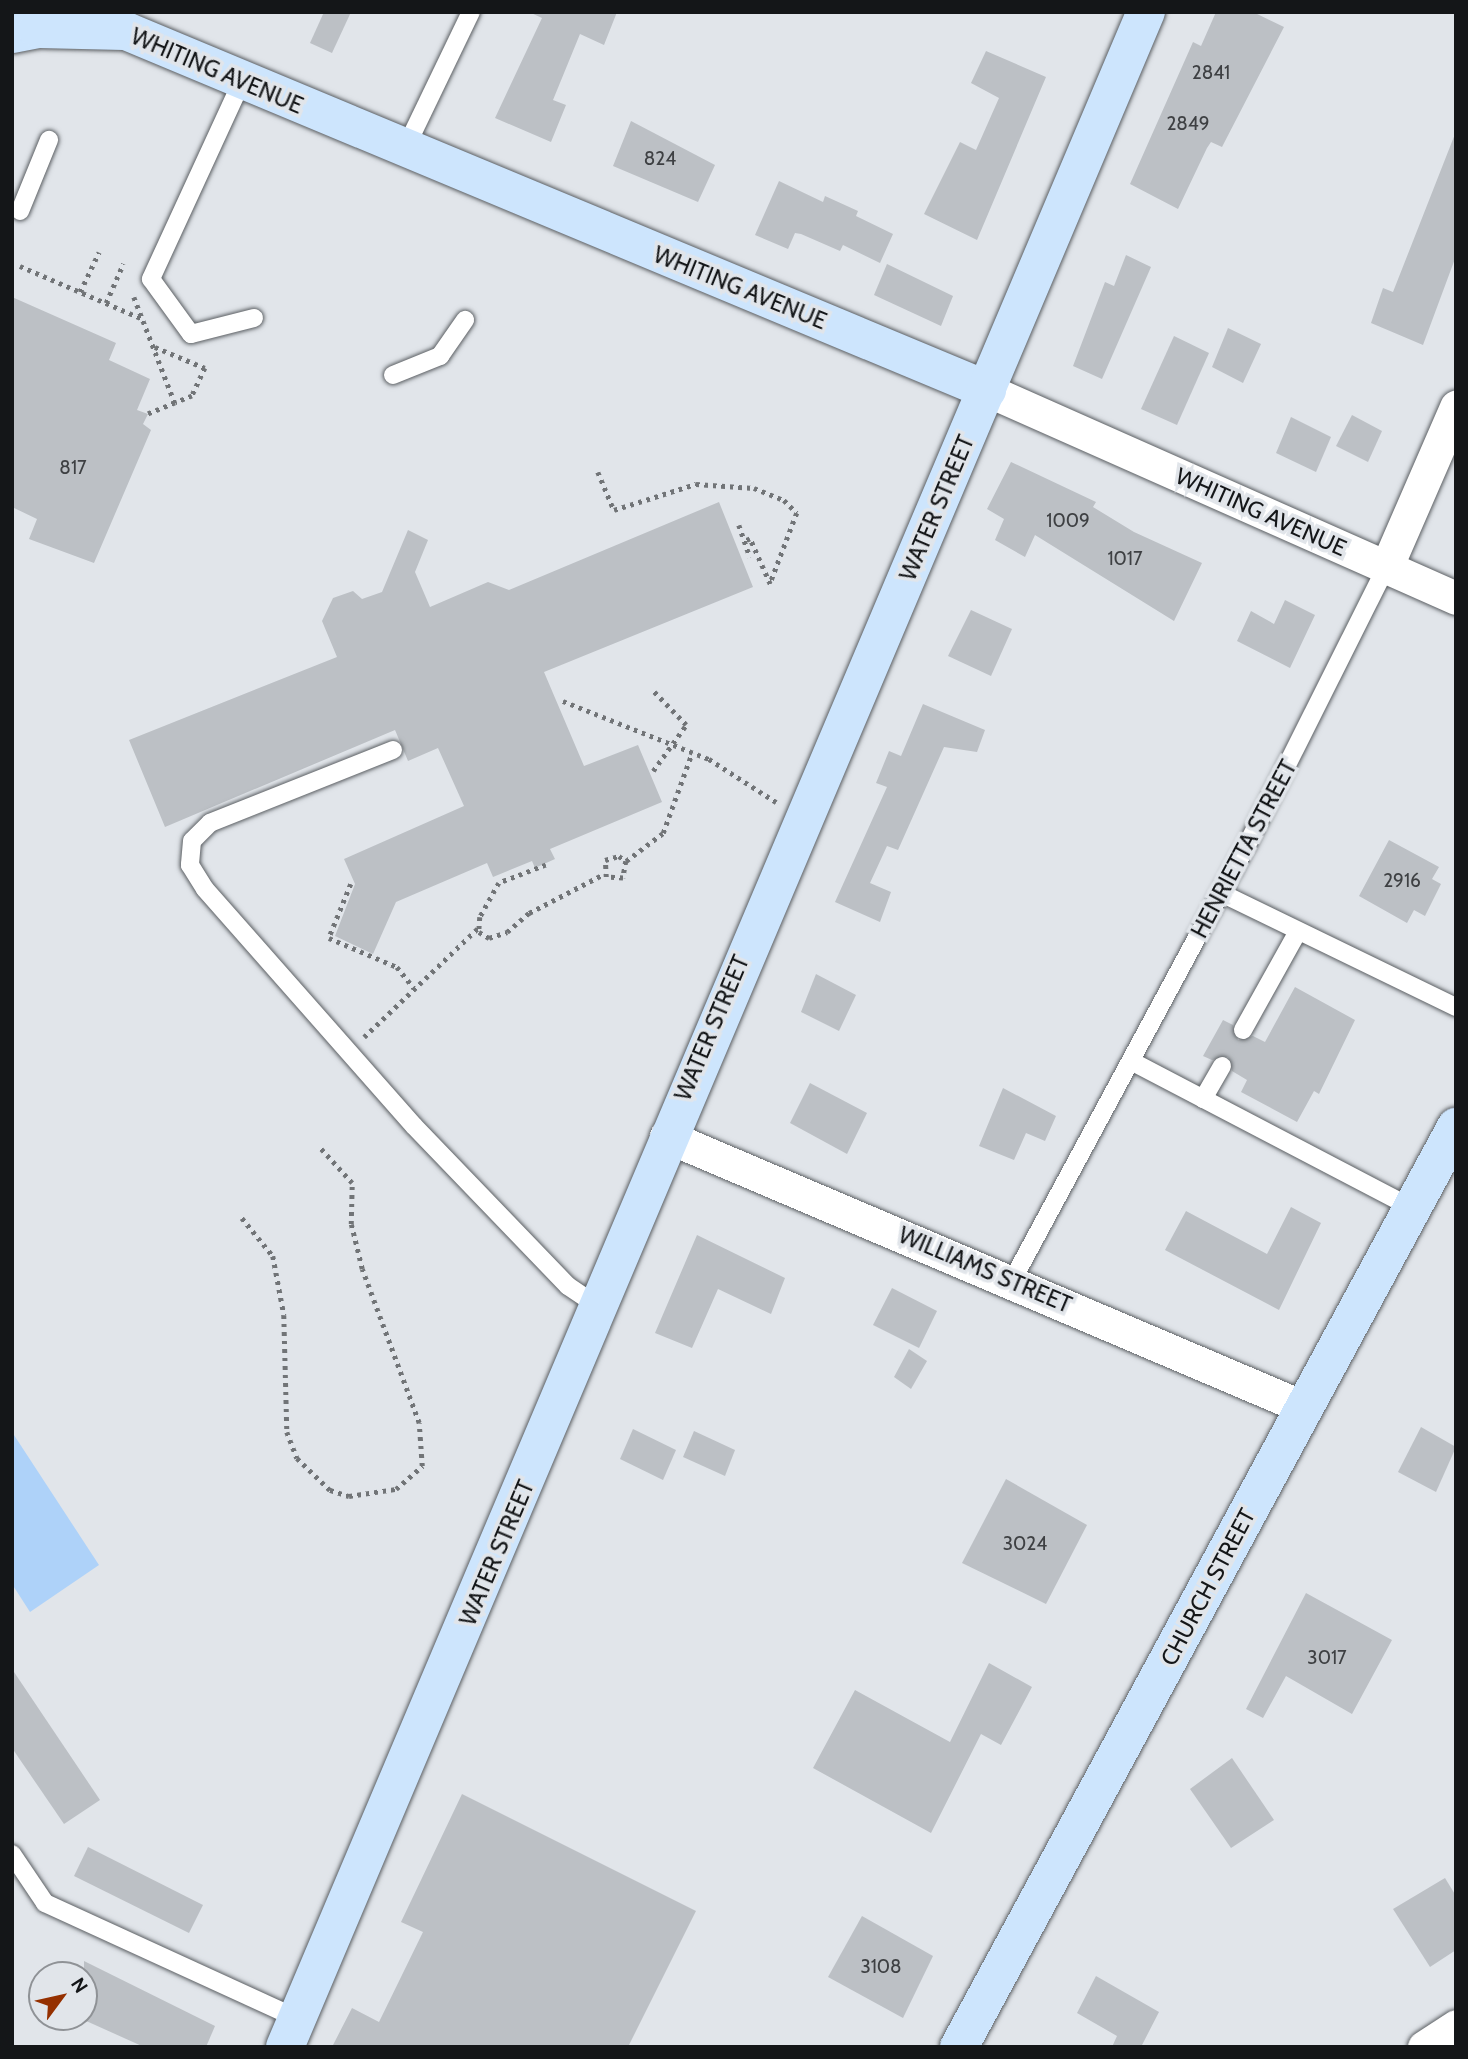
<!DOCTYPE html>
<html>
<head>
<meta charset="utf-8">
<style>
  body { margin:0 }
  #map { position:relative; width:1468px; height:2059px; overflow:hidden; background:#e1e5ea; font-family:Cabin,sans-serif }
  div>[style] { position:absolute }
  .green>* { inset:0; background:#aed2f9 }
  .building>* { inset:0; background:#bcc0c5 }
  .path>* { height:4.5px; margin-top:-2.25px; transform-origin:0; background:repeating-linear-gradient(90deg,#717477 0 3.5px,transparent 0 8.5px) }
  .roads { filter:drop-shadow(0 0 2px #5b5f63) drop-shadow(0 0 2px #5b5f63) }
  .lane>* { height:18px; margin:-9px; padding:0 9px; transform-origin:9px; border-radius:9px; background:#fff }
  .street>* { height:33px; margin:-16.5px; padding:0 16.5px; transform-origin:16.5px; border-radius:16.5px; background:#fff }
  .secondary>* { height:38px; margin:-19px; padding:0 19px; transform-origin:19px; border-radius:19px; background:#cde5fd }
  span { translate:-50% -50%; white-space:nowrap; text-align:center; line-height:1.15; -webkit-text-stroke:7px #e1e5ea; paint-order:stroke }
  .number-label { font-size:19px; color:#3e4043 }
  .number-label span { -webkit-text-stroke-width:0 }
  .street-label { font-size:23px; color:#141618 }
  .frame { position:absolute; inset:0; border:14px solid #141618; pointer-events:none }
  .north { position:absolute; left:28px; top:1961px; width:70px; height:70px; box-sizing:border-box; background:#e1e5ea; border:2px solid #8f9296; border-radius:50%; rotate:57deg; font-size:19px; font-weight:700; line-height:28px; text-align:center; color:#141618 }
  .north::after { content:''; display:block; margin:auto; width:24px; height:32px; background:#953000; clip-path:polygon(50% 0,100% 100%,50% 72%,0 100%) }
</style>
</head>
<body>
<div id="map">
  <div class="green">
    <i style="clip-path:polygon(12px 1432px,99px 1565px,30px 1612px,12px 1584px)"></i>
  </div>
  <div class="building">
    <i style="clip-path:polygon(324px 12px,351px 12px,332px 53px,310px 43px)"></i>
    <i style="clip-path:polygon(529px 12px,617px 12px,604px 45px,580px 34px,553px 100px,566px 105px,551px 142px,495px 118px,542px 18px)"></i>
    <i style="clip-path:polygon(1216px 12px,1253px 12px,1284px 27px,1222px 147px,1211px 142px,1207px 148px,1178px 209px,1130px 184px,1193px 42px,1201px 46px)"></i>
    <i style="clip-path:polygon(986px 51px,1046px 77px,977px 240px,924px 214px,960px 142px,976px 150px,999px 98px,971px 83px)"></i>
    <i style="clip-path:polygon(631px 121px,715px 165px,698px 202px,613px 166px)"></i>
    <i style="clip-path:polygon(1455px 134px,1456px 256px,1423px 345px,1371px 323px,1383px 288px,1393px 292px)"></i>
    <i style="clip-path:polygon(779px 181px,823px 202px,825px 196px,858px 211px,856px 216px,893px 234px,880px 263px,843px 245px,840px 251px,801px 234px,795px 233px,788px 249px,755px 235px)"></i>
    <i style="clip-path:polygon(1126px 255px,1151px 267px,1102px 379px,1073px 366px,1105px 282px,1114px 286px)"></i>
    <i style="clip-path:polygon(887px 264px,953px 296px,941px 326px,874px 295px)"></i>
    <i style="clip-path:polygon(12px 297px,116px 343px,109px 360px,150px 379px,137px 410px,148px 414px,143px 424px,151px 430px,94px 563px,29px 539px,37px 519px,12px 507px)"></i>
    <i style="clip-path:polygon(1228px 328px,1261px 344px,1243px 383px,1212px 367px)"></i>
    <i style="clip-path:polygon(1174px 336px,1209px 353px,1177px 425px,1141px 409px)"></i>
    <i style="clip-path:polygon(1352px 415px,1382px 431px,1368px 462px,1336px 446px)"></i>
    <i style="clip-path:polygon(1291px 417px,1331px 437px,1316px 472px,1276px 453px)"></i>
    <i style="clip-path:polygon(1011px 462px,1096px 502px,1093px 507px,1134px 532px,1202px 563px,1174px 621px,1035px 535px,1025px 557px,995px 540px,1004px 519px,987px 509px)"></i>
    <i style="clip-path:polygon(719px 502px,753px 587px,544px 672px,584px 766px,638px 745px,662px 802px,550px 849px,555px 859px,535px 868px,532px 861px,493px 877px,487px 863px,396px 902px,373px 954px,335px 936px,355px 884px,344px 859px,464px 806px,438px 748px,408px 761px,395px 730px,165px 827px,129px 740px,337px 657px,322px 621px,333px 598px,353px 591px,362px 599px,382px 592px,408px 530px,428px 540px,415px 572px,430px 607px,488px 582px,509px 590px)"></i>
    <i style="clip-path:polygon(1285px 600px,1315px 615px,1290px 668px,1237px 641px,1251px 611px,1274px 624px)"></i>
    <i style="clip-path:polygon(971px 610px,1012px 629px,991px 676px,948px 656px)"></i>
    <i style="clip-path:polygon(923px 704px,985px 730px,977px 752px,944px 747px,898px 850px,887px 846px,870px 883px,891px 892px,880px 922px,835px 902px,887px 787px,876px 783px,889px 751px,901px 756px)"></i>
    <i style="clip-path:polygon(1389px 840px,1439px 867px,1432px 879px,1441px 884px,1425px 916px,1414px 910px,1407px 923px,1359px 896px)"></i>
    <i style="clip-path:polygon(816px 974px,856px 995px,839px 1031px,801px 1012px)"></i>
    <i style="clip-path:polygon(1295px 987px,1355px 1020px,1319px 1094px,1314px 1091px,1297px 1122px,1241px 1092px,1247px 1080px,1232px 1071px,1228px 1057px,1212px 1060px,1203px 1056px,1223px 1020px,1233px 1025px,1238px 1040px,1253px 1036px,1265px 1042px)"></i>
    <i style="clip-path:polygon(810px 1083px,867px 1113px,847px 1154px,790px 1123px)"></i>
    <i style="clip-path:polygon(1003px 1088px,1056px 1116px,1045px 1141px,1026px 1133px,1014px 1160px,979px 1146px)"></i>
    <i style="clip-path:polygon(1291px 1207px,1321px 1223px,1279px 1310px,1165px 1250px,1186px 1211px,1267px 1254px)"></i>
    <i style="clip-path:polygon(697px 1235px,785px 1278px,771px 1314px,718px 1289px,692px 1348px,655px 1333px)"></i>
    <i style="clip-path:polygon(892px 1288px,937px 1311px,919px 1348px,873px 1325px)"></i>
    <i style="clip-path:polygon(909px 1349px,927px 1361px,911px 1389px,894px 1377px)"></i>
    <i style="clip-path:polygon(1421px 1427px,1456px 1447px,1436px 1492px,1398px 1472px)"></i>
    <i style="clip-path:polygon(633px 1429px,676px 1450px,663px 1480px,620px 1459px)"></i>
    <i style="clip-path:polygon(694px 1431px,735px 1450px,725px 1476px,683px 1457px)"></i>
    <i style="clip-path:polygon(1006px 1479px,1087px 1525px,1046px 1604px,962px 1563px)"></i>
    <i style="clip-path:polygon(1306px 1593px,1392px 1640px,1352px 1714px,1286px 1676px,1263px 1718px,1246px 1709px)"></i>
    <i style="clip-path:polygon(989px 1663px,1032px 1687px,1001px 1745px,981px 1734px,931px 1833px,813px 1768px,855px 1690px,950px 1742px)"></i>
    <i style="clip-path:polygon(12px 1669px,100px 1800px,64px 1824px,12px 1748px)"></i>
    <i style="clip-path:polygon(1232px 1758px,1274px 1820px,1231px 1848px,1190px 1789px)"></i>
    <i style="clip-path:polygon(462px 1794px,696px 1911px,628px 2047px,332px 2047px,352px 2008px,379px 2022px,423px 1932px,401px 1922px)"></i>
    <i style="clip-path:polygon(88px 1847px,203px 1905px,189px 1933px,74px 1876px)"></i>
    <i style="clip-path:polygon(1445px 1878px,1456px 1896px,1456px 1950px,1430px 1967px,1393px 1909px)"></i>
    <i style="clip-path:polygon(862px 1916px,933px 1956px,903px 2018px,828px 1977px)"></i>
    <i style="clip-path:polygon(84px 1961px,215px 2026px,206px 2047px,144px 2047px,84px 2020px)"></i>
    <i style="clip-path:polygon(1096px 1976px,1159px 2012px,1141px 2047px,1112px 2047px,1117px 2036px,1077px 2013px)"></i>
  </div>
  <div class="path">
    <i style="left:20px;top:266px;width:132px;rotate:23.3deg"></i>
    <i style="left:80px;top:292px;width:44px;rotate:-64.6deg"></i>
    <i style="left:134px;top:297px;width:114px;rotate:68.9deg"></i>
    <i style="left:175px;top:403px;width:29px;rotate:158deg"></i>
    <i style="left:106px;top:303px;width:43px;rotate:-66.4deg"></i>
    <i style="left:155px;top:347px;width:54px;rotate:22.8deg"></i>
    <i style="left:205px;top:368px;width:31px;rotate:115deg"></i>
    <i style="left:192px;top:396px;width:18px;rotate:158deg"></i>
    <i style="left:598px;top:472px;width:41px;rotate:67.2deg"></i>
    <i style="left:614px;top:510px;width:86px;rotate:-17.6deg"></i>
    <i style="left:696px;top:484px;width:58px;rotate:3.9deg"></i>
    <i style="left:754px;top:488px;width:32px;rotate:22deg"></i>
    <i style="left:784px;top:500px;width:18px;rotate:45deg"></i>
    <i style="left:797px;top:513px;width:76px;rotate:110.8deg"></i>
    <i style="left:770px;top:584px;width:49px;rotate:-114deg"></i>
    <i style="left:750px;top:539px;width:5px;rotate:158deg"></i>
    <i style="left:739px;top:525px;width:34px;rotate:71deg"></i>
    <i style="left:563px;top:701px;width:157px;rotate:21.7deg"></i>
    <i style="left:709px;top:759px;width:80px;rotate:32.7deg"></i>
    <i style="left:653px;top:771px;width:57px;rotate:-54.3deg"></i>
    <i style="left:686px;top:725px;width:46px;rotate:-134.1deg"></i>
    <i style="left:626px;top:861px;width:17px;rotate:100deg"></i>
    <i style="left:623px;top:878px;width:17px;rotate:-177deg"></i>
    <i style="left:606px;top:877px;width:17px;rotate:-93deg"></i>
    <i style="left:605px;top:860px;width:15px;rotate:-16deg"></i>
    <i style="left:619px;top:856px;width:9px;rotate:36deg"></i>
    <i style="left:626px;top:861px;width:46px;rotate:-37.1deg"></i>
    <i style="left:663px;top:833px;width:85px;rotate:-70.1deg"></i>
    <i style="left:546px;top:865px;width:50px;rotate:159deg"></i>
    <i style="left:499px;top:883px;width:39px;rotate:119deg"></i>
    <i style="left:480px;top:917px;width:15px;rotate:94deg"></i>
    <i style="left:479px;top:932px;width:12px;rotate:31deg"></i>
    <i style="left:489px;top:938px;width:19px;rotate:-18deg"></i>
    <i style="left:507px;top:932px;width:29px;rotate:-41deg"></i>
    <i style="left:529px;top:913px;width:85px;rotate:-27.5deg"></i>
    <i style="left:351px;top:884px;width:58px;rotate:112.2deg"></i>
    <i style="left:329px;top:938px;width:74px;rotate:23.1deg"></i>
    <i style="left:397px;top:967px;width:27px;rotate:51deg"></i>
    <i style="left:364px;top:1037px;width:158px;rotate:-43.7deg"></i>
    <i style="left:242px;top:1218px;width:49px;rotate:50.8deg"></i>
    <i style="left:273px;top:1256px;width:60px;rotate:79.4deg"></i>
    <i style="left:284px;top:1315px;width:117px;rotate:88.5deg"></i>
    <i style="left:287px;top:1432px;width:28px;rotate:69deg"></i>
    <i style="left:297px;top:1458px;width:46px;rotate:44.1deg"></i>
    <i style="left:330px;top:1490px;width:20px;rotate:18deg"></i>
    <i style="left:349px;top:1496px;width:48px;rotate:-8.5deg"></i>
    <i style="left:396px;top:1489px;width:35px;rotate:-41deg"></i>
    <i style="left:422px;top:1466px;width:43px;rotate:-94deg"></i>
    <i style="left:419px;top:1423px;width:164px;rotate:-110.3deg"></i>
    <i style="left:362px;top:1269px;width:46px;rotate:-103.7deg"></i>
    <i style="left:351px;top:1224px;width:41px;rotate:-88.6deg"></i>
    <i style="left:352px;top:1183px;width:47px;rotate:-132.4deg"></i>
  </div>
  <div class="roads">
    <div class="lane">
      <i style="left:242px;top:81px;width:218px;rotate:114.7deg"></i>
      <i style="left:151px;top:279px;width:68px;rotate:54deg"></i>
      <i style="left:191px;top:334px;width:65px;rotate:-14.3deg"></i>
      <i style="left:405px;top:149px;width:152px;rotate:-64.3deg"></i>
      <i style="left:20px;top:211px;width:77px;rotate:-67.8deg"></i>
      <i style="left:393px;top:375px;width:51px;rotate:-22deg"></i>
      <i style="left:440px;top:356px;width:44px;rotate:-55.2deg"></i>
      <i style="left:393px;top:750px;width:197px;rotate:158.3deg"></i>
      <i style="left:210px;top:823px;width:25px;rotate:135deg"></i>
      <i style="left:192px;top:841px;width:24px;rotate:95deg"></i>
      <i style="left:190px;top:865px;width:28px;rotate:58deg"></i>
      <i style="left:205px;top:889px;width:316px;rotate:48.6deg"></i>
      <i style="left:414px;top:1126px;width:222px;rotate:46.1deg"></i>
      <i style="left:568px;top:1286px;width:36px;rotate:34deg"></i>
      <i style="left:1221px;top:893px;width:261px;rotate:25.9deg"></i>
      <i style="left:1243px;top:1030px;width:113px;rotate:-60.9deg"></i>
      <i style="left:1131px;top:1061px;width:317px;rotate:27.6deg"></i>
      <i style="left:1203px;top:1099px;width:38px;rotate:-60deg"></i>
      <i style="left:1012px;top:1281px;width:495px;rotate:-61.7deg"></i>
      <i style="left:1247px;top:845px;width:310px;rotate:-63.4deg"></i>
      <i style="left:12px;top:1854px;width:59px;rotate:56deg"></i>
      <i style="left:45px;top:1903px;width:278px;rotate:24.6deg"></i>
    </div>
    <div class="street">
      <i style="left:987px;top:390px;width:513px;rotate:23.92deg"></i>
      <i style="left:1386px;top:568px;width:176px;rotate:-66.5deg"></i>
      <i style="left:666px;top:1136px;width:692px;rotate:23.05deg"></i>
      <i style="left:1424px;top:2047px;width:38px;rotate:-33deg"></i>
    </div>
    <div class="secondary">
      <i style="left:12px;top:34px;width:25px;rotate:-11deg"></i>
      <i style="left:37px;top:29px;width:89px;rotate:1.3deg"></i>
      <i style="left:126px;top:31px;width:933px;rotate:22.63deg"></i>
      <i style="left:285px;top:2047px;width:2210px;rotate:-67.07deg"></i>
      <i style="left:959px;top:2047px;width:1046px;rotate:-61.62deg"></i>
    </div>
  </div>
  <div class="number-label">
    <span style="left:1211px;top:73px">2841</span>
    <span style="left:1188px;top:124px">2849</span>
    <span style="left:660px;top:159px">824</span>
    <span style="left:73px;top:468px">817</span>
    <span style="left:1068px;top:521px">1009</span>
    <span style="left:1125px;top:559px">1017</span>
    <span style="left:1402px;top:881px">2916</span>
    <span style="left:1025px;top:1544px">3024</span>
    <span style="left:1327px;top:1658px">3017</span>
    <span style="left:881px;top:1967px">3108</span>
  </div>
  <div class="street-label">
    <span style="left:217px;top:71px;rotate:23deg">WHITING AVENUE</span>
    <span style="left:740px;top:288px;rotate:22deg">WHITING AVENUE</span>
    <span style="left:937px;top:508px;rotate:-67deg">WATER STREET</span>
    <span style="left:1261px;top:512px;rotate:24deg">WHITING AVENUE</span>
    <span style="left:1244px;top:849px;rotate:-62deg">HENRIETTA STREET</span>
    <span style="left:712px;top:1028px;rotate:-67deg">WATER STREET</span>
    <span style="left:985px;top:1270px;rotate:23deg">WILLIAMS STREET</span>
    <span style="left:497px;top:1553px;rotate:-67deg">WATER STREET</span>
    <span style="left:1208px;top:1587px;rotate:-62deg">CHURCH STREET</span>
  </div>
  <div class="frame"></div>
  <div class="north">N</div>
</div>
</body>
</html>
